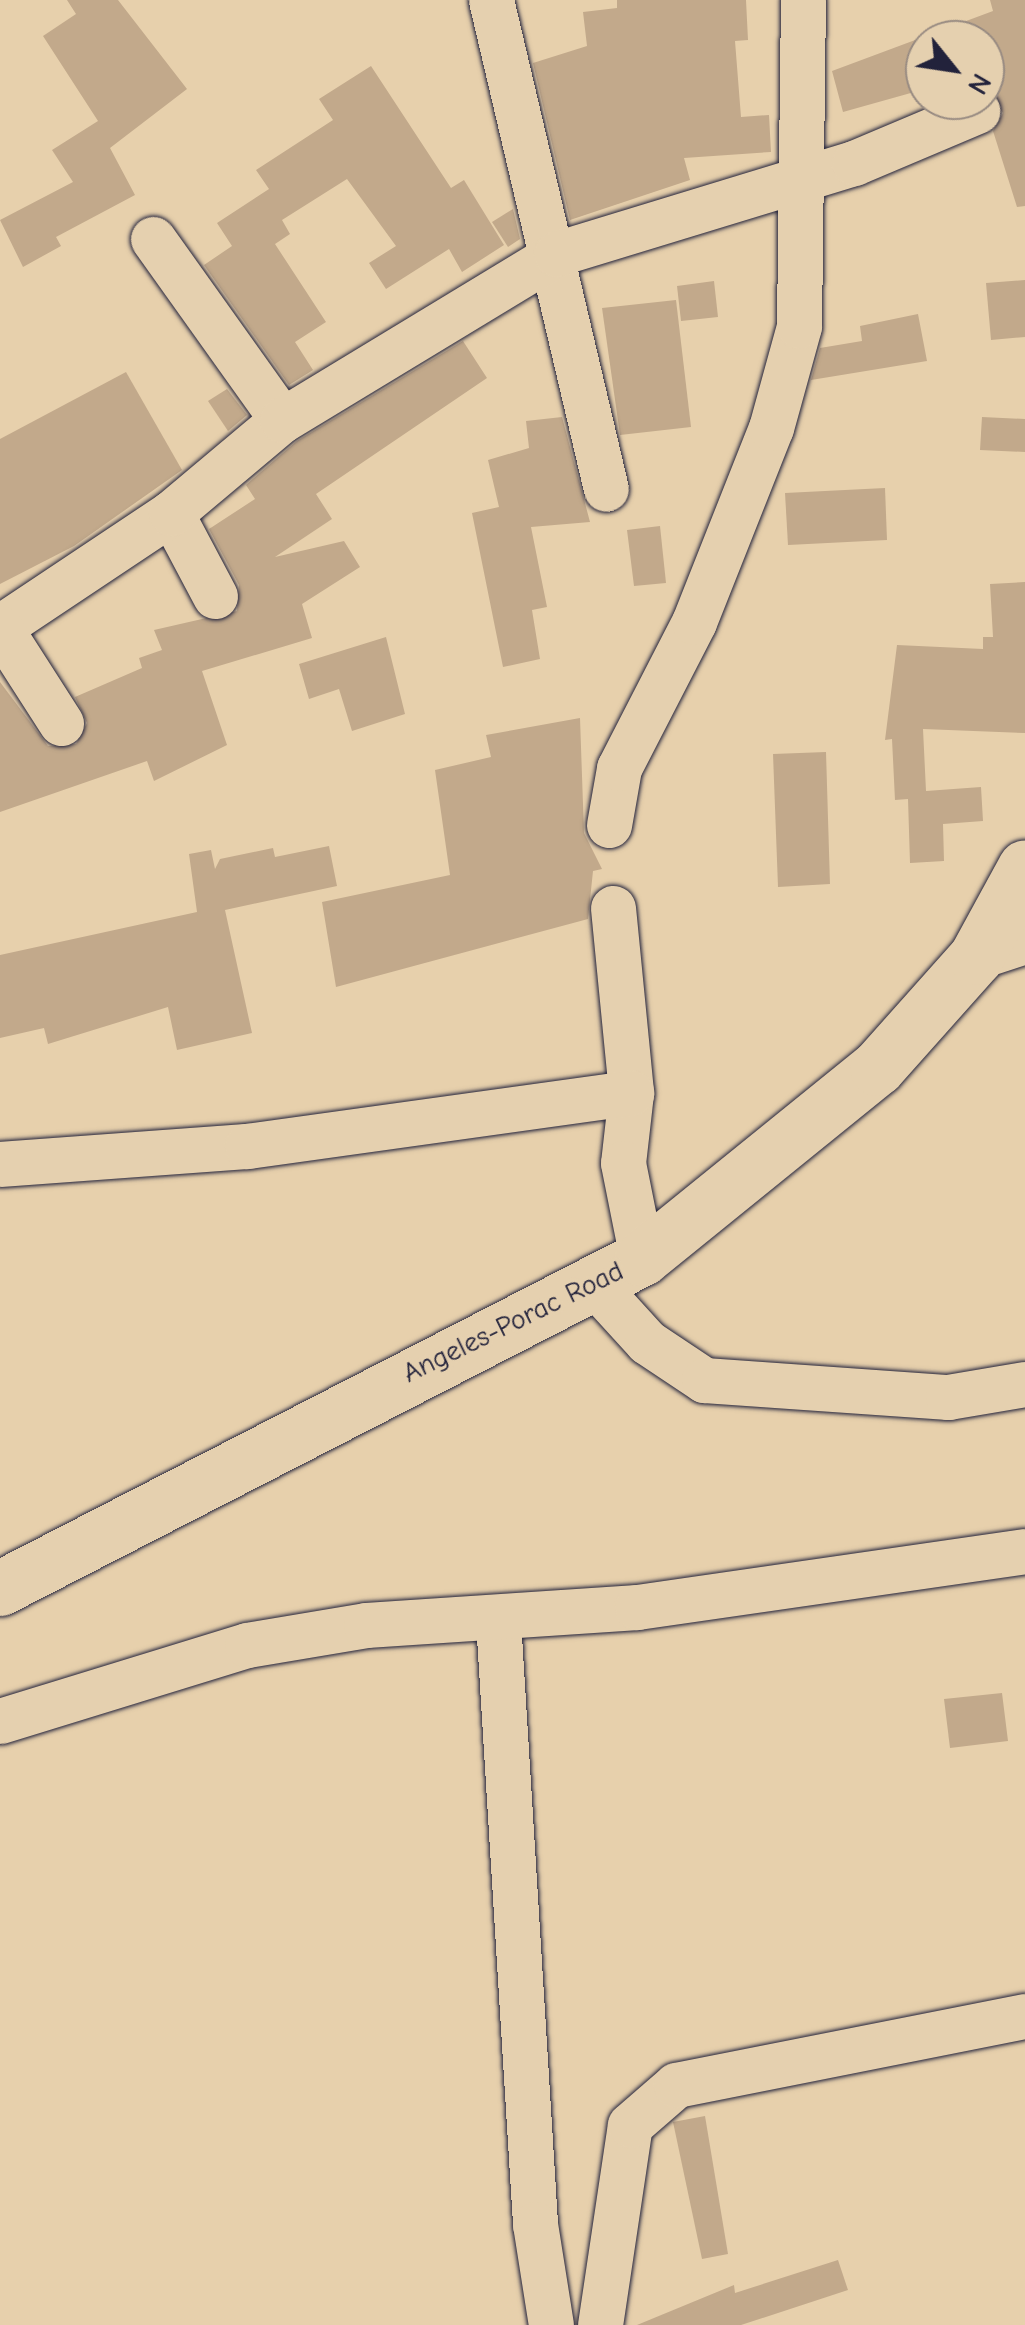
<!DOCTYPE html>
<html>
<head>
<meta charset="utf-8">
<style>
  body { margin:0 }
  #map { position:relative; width:1025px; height:2325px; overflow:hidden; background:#e7d0ac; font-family:"Comic Neue",sans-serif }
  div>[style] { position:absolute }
  .building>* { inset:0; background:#c2a98b }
  .roads { filter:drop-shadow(0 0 2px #22223b) drop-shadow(0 0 2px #22223b) }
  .minor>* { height:45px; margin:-22.5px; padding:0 22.5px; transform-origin:22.5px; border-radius:22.5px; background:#e5d0af }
  .major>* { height:55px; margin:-27.5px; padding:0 27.5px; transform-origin:27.5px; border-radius:27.5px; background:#e5d0af }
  span { translate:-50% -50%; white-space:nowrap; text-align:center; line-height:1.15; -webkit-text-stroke:8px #e5d0af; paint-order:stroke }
  .street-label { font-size:28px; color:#22223b }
  .north { position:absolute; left:905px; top:20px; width:100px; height:100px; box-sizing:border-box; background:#e5d0af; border:2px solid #978a81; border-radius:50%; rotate:120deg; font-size:28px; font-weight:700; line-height:40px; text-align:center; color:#22223b }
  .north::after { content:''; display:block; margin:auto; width:35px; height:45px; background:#22223b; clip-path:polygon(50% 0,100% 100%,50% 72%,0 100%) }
</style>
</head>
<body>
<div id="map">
  <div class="building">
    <i style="clip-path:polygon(67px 0,118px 0,187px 89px,110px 148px,135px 195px,56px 237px,61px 246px,23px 267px,0 220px,73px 182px,52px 150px,98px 121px,43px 36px,76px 14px)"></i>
    <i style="clip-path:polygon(617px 0,746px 0,748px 40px,735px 41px,741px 117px,769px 115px,771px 152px,684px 158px,690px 180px,570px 220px,533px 63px,587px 46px,583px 12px,617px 8px)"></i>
    <i style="clip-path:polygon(990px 0,1025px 0,1025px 206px,1017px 207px,993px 131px,1003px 113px,985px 87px,985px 40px,925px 40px,925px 89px,843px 112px,832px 71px,993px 11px)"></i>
    <i style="clip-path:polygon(371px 66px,451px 188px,464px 180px,504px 245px,462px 272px,449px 249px,386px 289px,369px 263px,396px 246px,347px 179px,282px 220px,290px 234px,275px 244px,326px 322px,295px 342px,313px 370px,289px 385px,204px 265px,232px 246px,217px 223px,269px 189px,256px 170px,333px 120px,319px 99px)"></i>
    <i style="clip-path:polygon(513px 209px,520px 239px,508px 247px,492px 222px)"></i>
    <i style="clip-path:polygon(1025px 280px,1025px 337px,991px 340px,986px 283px)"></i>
    <i style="clip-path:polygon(714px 281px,718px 317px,681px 321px,677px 286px)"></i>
    <i style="clip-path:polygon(676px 300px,691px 427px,620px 435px,602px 308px)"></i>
    <i style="clip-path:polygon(918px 314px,927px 361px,811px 380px,820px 348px,862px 341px,860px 326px)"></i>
    <i style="clip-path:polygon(463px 341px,487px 378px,316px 494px,332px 519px,275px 557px,344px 541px,360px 567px,302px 604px,312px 638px,202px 671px,227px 745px,154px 781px,147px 761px,0 812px,0 682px,48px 746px,76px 744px,87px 723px,75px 697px,142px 668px,139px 658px,162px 650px,154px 630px,237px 611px,239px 585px,209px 529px,255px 499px,246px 485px,297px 441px)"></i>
    <i style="clip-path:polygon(126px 372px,182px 470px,74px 546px,0 584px,0 439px)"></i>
    <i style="clip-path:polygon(227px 389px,247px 415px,228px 431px,208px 401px)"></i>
    <i style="clip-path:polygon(562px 417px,590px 522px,531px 527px,547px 607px,532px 610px,540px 659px,503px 667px,472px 513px,499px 507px,488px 460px,529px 448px,526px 421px)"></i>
    <i style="clip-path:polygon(982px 417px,1025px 419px,1025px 452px,980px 450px)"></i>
    <i style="clip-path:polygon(885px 488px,887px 540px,788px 545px,785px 493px)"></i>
    <i style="clip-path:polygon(660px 526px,666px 583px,634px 586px,627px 530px)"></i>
    <i style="clip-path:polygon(1025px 582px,1025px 733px,923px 729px,926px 791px,981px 787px,983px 821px,943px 824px,944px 861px,910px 863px,908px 799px,895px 800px,892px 739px,885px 740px,897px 645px,983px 649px,983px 637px,993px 637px,990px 584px)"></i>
    <i style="clip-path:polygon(386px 637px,405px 714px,352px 731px,339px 689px,309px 699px,299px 664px)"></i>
    <i style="clip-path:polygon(580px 718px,584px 833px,602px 869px,593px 871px,588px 919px,336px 987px,322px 902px,450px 875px,435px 770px,491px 757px,486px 735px)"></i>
    <i style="clip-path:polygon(826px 752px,830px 884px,778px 887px,773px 754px)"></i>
    <i style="clip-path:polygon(329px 846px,337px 886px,225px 910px,252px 1033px,177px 1050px,168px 1007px,48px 1044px,44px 1028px,0 1038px,0 955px,197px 912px,189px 854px,211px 850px,215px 869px,220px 859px,273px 848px,275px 857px)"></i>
    <i style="clip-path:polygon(1002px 1693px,1008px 1741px,950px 1748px,944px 1699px)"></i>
    <i style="clip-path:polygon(705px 2116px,728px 2254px,702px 2259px,673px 2122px)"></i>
    <i style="clip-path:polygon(838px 2260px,848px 2290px,741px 2325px,637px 2325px,734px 2285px,735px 2293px)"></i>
  </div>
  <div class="roads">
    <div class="minor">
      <i style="left:491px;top:0;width:502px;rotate:76.77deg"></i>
      <i style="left:153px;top:239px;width:222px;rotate:54.5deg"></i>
      <i style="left:171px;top:513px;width:94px;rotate:62.1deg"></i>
      <i style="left:0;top:627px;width:206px;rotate:-33.7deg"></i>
      <i style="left:171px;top:513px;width:145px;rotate:-40deg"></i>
      <i style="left:282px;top:420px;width:320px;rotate:-31.2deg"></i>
      <i style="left:556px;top:254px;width:312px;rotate:-17deg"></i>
      <i style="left:854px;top:163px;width:134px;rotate:-22.9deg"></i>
      <i style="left:0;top:628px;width:113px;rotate:57.3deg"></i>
      <i style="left:609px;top:825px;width:58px;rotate:-80deg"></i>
      <i style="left:619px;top:768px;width:164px;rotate:-62.8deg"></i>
      <i style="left:694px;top:622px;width:209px;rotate:-68.4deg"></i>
      <i style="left:771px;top:428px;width:106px;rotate:-74.6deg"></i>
      <i style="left:799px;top:326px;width:326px;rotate:-89.3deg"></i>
      <i style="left:613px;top:908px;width:186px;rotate:84.4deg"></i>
      <i style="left:631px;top:1093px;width:70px;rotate:96.5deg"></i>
      <i style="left:623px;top:1163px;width:97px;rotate:78.7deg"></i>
      <i style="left:976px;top:957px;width:52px;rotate:-18.1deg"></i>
      <i style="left:0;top:1164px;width:248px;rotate:-4.2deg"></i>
      <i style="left:247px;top:1146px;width:388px;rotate:-7.9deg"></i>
      <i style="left:596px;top:1286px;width:76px;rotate:47.7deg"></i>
      <i style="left:647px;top:1342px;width:69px;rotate:33.7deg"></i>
      <i style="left:704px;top:1380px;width:245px;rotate:4deg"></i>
      <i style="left:948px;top:1397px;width:78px;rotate:-9.6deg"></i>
      <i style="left:498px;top:1620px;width:605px;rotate:86.49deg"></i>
      <i style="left:535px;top:2224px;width:102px;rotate:81deg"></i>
      <i style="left:0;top:1721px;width:258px;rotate:-17.1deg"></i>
      <i style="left:247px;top:1645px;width:121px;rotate:-9.5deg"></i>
      <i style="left:366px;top:1625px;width:272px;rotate:-3.8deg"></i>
      <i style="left:637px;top:1607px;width:392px;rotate:-8.2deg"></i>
      <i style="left:600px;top:2325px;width:202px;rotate:-81.5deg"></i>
      <i style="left:630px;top:2125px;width:61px;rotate:-41deg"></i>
      <i style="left:676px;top:2085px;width:356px;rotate:-11.2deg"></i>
    </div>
    <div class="major">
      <i style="left:0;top:1588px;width:722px;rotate:-27.2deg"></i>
      <i style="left:642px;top:1258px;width:302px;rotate:-39deg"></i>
      <i style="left:877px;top:1068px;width:149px;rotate:-48.3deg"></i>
      <i style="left:976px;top:957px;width:102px;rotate:-61.4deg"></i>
    </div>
  </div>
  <div class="street-label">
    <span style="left:513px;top:1322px;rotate:-26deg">Angeles-Porac Road</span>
  </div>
  <div class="north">N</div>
</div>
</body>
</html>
